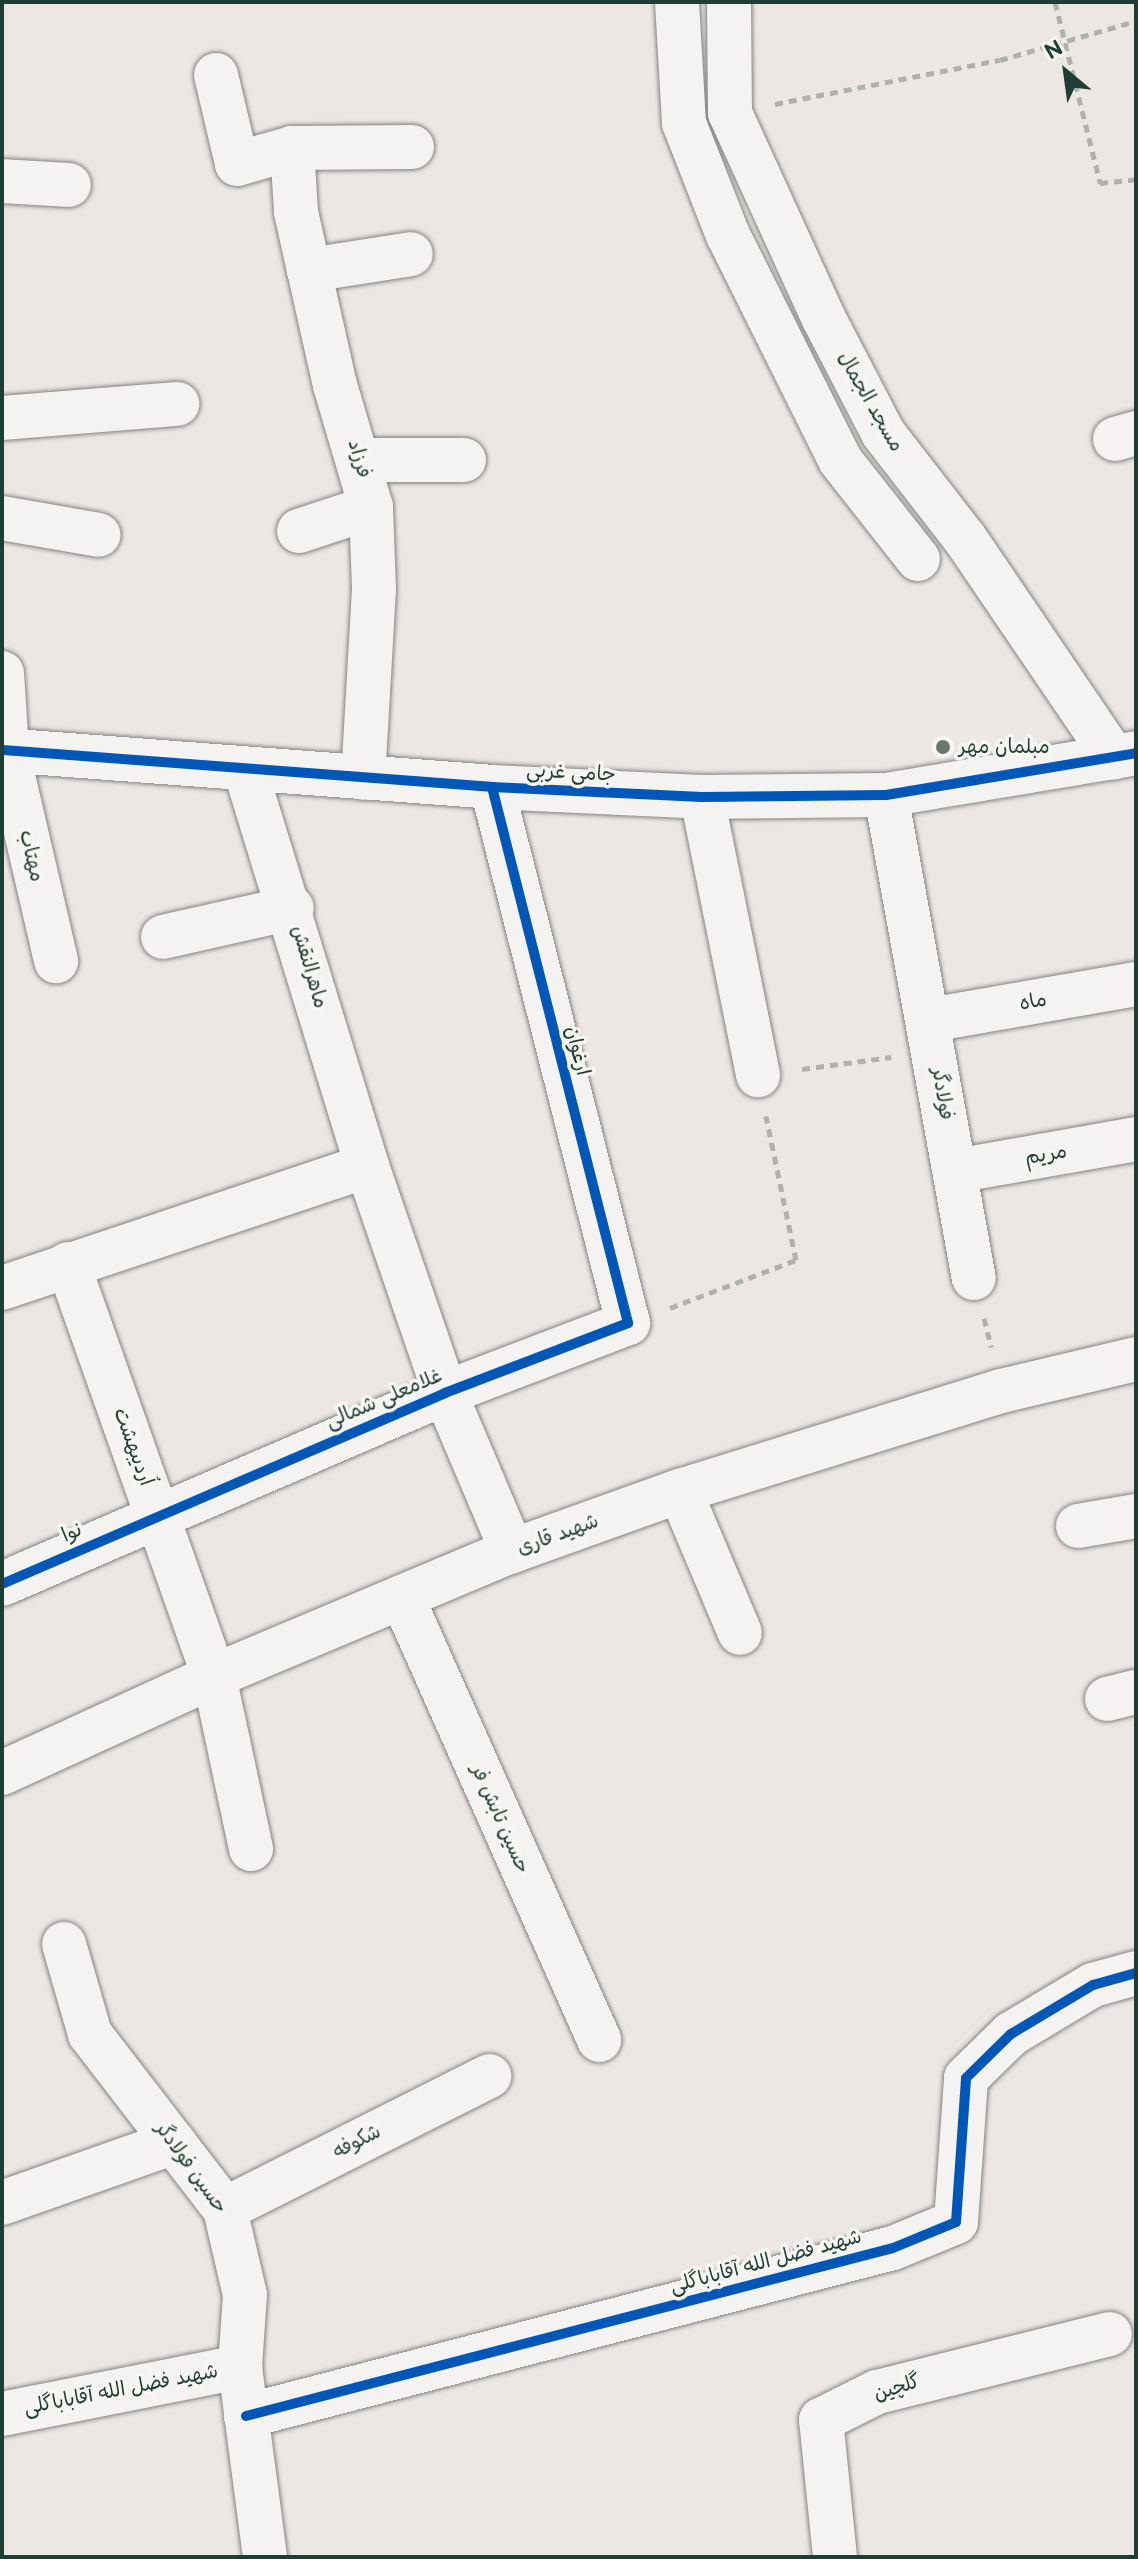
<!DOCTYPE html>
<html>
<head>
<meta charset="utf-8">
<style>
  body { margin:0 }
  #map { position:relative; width:1138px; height:2559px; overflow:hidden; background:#ede7e4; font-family:"Balsamiq Sans","Playpen Sans Arabic",sans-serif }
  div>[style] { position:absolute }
  .path>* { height:5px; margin-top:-2.5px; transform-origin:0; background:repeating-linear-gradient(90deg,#afb1af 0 8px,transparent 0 14px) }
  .roads { filter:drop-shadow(0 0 2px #818481) drop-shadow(0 0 2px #818481) }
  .street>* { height:44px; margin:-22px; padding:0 22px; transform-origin:22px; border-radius:22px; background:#f4f3f1 }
  .secondary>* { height:44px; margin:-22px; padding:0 22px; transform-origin:22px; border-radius:22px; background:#f4f3f1 }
  .cycleway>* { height:10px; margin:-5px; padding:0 5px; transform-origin:5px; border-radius:5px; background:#0057b8 }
  .dots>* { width:22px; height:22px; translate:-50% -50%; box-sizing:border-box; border:4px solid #f6f6f2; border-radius:50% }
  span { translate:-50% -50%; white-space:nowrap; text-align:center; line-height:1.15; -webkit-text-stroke:7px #f6f6f2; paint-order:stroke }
  .street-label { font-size:20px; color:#1f3d34 }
  .poi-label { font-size:20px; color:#1f3d34 }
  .left { translate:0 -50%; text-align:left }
  .frame { position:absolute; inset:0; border:4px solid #1f3d34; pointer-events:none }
  .north { position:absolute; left:1026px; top:32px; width:80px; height:80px; -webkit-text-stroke:6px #f6f6f2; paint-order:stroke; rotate:331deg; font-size:22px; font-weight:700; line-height:32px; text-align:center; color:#1f3d34 }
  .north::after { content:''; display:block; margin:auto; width:28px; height:36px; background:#1f3d34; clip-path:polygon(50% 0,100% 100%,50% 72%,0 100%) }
</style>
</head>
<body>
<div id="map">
  <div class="path">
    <i style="left:1055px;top:2px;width:187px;rotate:76deg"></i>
    <i style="left:1100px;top:183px;width:36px;rotate:-6deg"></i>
    <i style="left:775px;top:104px;width:229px;rotate:-11.1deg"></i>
    <i style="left:1000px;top:60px;width:141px;rotate:-16deg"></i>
    <i style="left:802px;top:1069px;width:90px;rotate:-7.7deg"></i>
    <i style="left:670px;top:1308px;width:135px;rotate:-20.9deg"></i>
    <i style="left:796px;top:1260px;width:147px;rotate:-101.8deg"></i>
    <i style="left:984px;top:1318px;width:30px;rotate:76deg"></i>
  </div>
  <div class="roads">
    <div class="street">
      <i style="left:677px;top:2px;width:121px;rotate:86.7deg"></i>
      <i style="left:684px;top:123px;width:120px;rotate:68.6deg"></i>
      <i style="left:728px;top:235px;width:251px;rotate:63.5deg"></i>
      <i style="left:840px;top:460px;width:126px;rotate:51.8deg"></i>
      <i style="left:729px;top:2px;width:111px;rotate:89.5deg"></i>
      <i style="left:730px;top:113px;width:226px;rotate:65.5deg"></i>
      <i style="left:824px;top:319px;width:128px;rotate:62.6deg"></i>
      <i style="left:883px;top:433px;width:135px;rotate:52.2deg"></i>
      <i style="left:966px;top:540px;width:263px;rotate:55.8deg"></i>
      <i style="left:216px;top:75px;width:91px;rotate:76.7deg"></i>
      <i style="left:237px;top:164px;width:57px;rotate:-16.2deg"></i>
      <i style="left:292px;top:148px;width:120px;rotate:-0.5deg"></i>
      <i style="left:292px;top:148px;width:64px;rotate:86.4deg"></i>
      <i style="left:296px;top:212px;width:59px;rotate:77.4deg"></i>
      <i style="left:309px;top:270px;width:118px;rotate:77.3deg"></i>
      <i style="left:335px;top:385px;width:127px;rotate:73.6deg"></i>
      <i style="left:371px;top:507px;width:82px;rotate:87.9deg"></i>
      <i style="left:374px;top:589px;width:189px;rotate:93.3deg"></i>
      <i style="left:2px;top:181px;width:67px;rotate:3.4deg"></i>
      <i style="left:309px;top:270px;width:103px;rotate:-8.9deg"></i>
      <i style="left:2px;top:418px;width:176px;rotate:-4.6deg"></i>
      <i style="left:1115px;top:439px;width:22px;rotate:-16deg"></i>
      <i style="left:361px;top:460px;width:103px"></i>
      <i style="left:2px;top:518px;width:98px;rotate:9.9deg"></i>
      <i style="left:299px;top:531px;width:76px;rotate:-18.4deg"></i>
      <i style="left:2px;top:673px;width:77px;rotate:86.3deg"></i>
      <i style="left:7px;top:750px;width:217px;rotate:76.9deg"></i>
      <i style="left:245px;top:769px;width:415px;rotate:72.9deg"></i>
      <i style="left:367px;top:1166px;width:240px;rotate:71deg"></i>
      <i style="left:445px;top:1393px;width:172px;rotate:67deg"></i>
      <i style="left:886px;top:795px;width:491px;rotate:79.7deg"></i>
      <i style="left:702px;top:797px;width:284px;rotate:78.6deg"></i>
      <i style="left:163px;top:937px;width:132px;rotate:-12.7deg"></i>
      <i style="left:930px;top:1020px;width:209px;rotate:-9.9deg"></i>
      <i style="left:955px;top:1171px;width:184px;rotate:-10deg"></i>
      <i style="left:68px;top:1264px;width:437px;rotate:70.5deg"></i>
      <i style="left:214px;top:1676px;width:177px;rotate:77.9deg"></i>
      <i style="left:2px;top:1288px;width:385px;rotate:-18.5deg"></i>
      <i style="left:680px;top:1491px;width:154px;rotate:67.1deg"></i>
      <i style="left:1078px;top:1526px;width:59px;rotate:-9.8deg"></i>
      <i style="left:2px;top:1584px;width:482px;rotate:-23.3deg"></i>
      <i style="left:445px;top:1393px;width:196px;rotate:-20.9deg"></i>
      <i style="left:628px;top:1323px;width:553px;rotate:-104.24deg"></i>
      <i style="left:402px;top:1597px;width:485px;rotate:66deg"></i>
      <i style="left:1107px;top:1699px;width:30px;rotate:-14deg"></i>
      <i style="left:2px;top:1773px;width:233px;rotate:-24.6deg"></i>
      <i style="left:214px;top:1676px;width:323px;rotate:-22.8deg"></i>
      <i style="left:512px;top:1551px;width:178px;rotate:-19.7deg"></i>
      <i style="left:680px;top:1491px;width:336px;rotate:-17.3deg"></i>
      <i style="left:1001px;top:1391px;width:139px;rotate:-13.3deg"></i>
      <i style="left:64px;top:1944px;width:94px;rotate:73.9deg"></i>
      <i style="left:90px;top:2034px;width:221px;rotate:52.4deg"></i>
      <i style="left:225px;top:2209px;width:88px;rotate:76.9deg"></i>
      <i style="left:245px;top:2295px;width:72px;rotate:94deg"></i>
      <i style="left:240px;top:2367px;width:192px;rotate:82.5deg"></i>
      <i style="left:2px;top:2203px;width:182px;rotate:-19.5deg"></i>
      <i style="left:225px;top:2209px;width:296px;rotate:-26.7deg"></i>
      <i style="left:2px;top:2414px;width:243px;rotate:-11.2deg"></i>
      <i style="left:246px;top:2416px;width:668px;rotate:-14.56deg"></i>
      <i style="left:893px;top:2248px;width:68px;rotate:-22.4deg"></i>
      <i style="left:956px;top:2222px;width:144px;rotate:-86deg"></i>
      <i style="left:966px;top:2078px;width:63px;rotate:-44.4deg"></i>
      <i style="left:1011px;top:2034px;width:96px;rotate:-30.9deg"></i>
      <i style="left:1093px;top:1985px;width:45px;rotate:-15.6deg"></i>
      <i style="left:835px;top:2557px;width:138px;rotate:-95.8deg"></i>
      <i style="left:821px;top:2420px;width:63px;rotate:-26.6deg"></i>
      <i style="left:877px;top:2392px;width:240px;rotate:-14deg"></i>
    </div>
    <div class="secondary">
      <i style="left:2px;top:750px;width:491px;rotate:4.3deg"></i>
      <i style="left:492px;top:787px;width:210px;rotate:2.7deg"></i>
      <i style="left:702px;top:797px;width:184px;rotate:-0.6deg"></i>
      <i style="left:886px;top:795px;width:254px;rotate:-9.5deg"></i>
    </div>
  </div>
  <div class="cycleway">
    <i style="left:2px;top:750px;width:491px;rotate:4.3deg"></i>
    <i style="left:492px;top:787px;width:210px;rotate:2.7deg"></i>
    <i style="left:702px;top:797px;width:184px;rotate:-0.6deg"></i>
    <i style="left:886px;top:795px;width:254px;rotate:-9.5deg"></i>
    <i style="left:2px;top:1584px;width:482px;rotate:-23.3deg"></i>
    <i style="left:445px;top:1393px;width:196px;rotate:-20.9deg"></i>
    <i style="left:628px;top:1323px;width:553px;rotate:-104.24deg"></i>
    <i style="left:246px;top:2416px;width:668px;rotate:-14.56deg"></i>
    <i style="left:893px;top:2248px;width:68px;rotate:-22.4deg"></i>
    <i style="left:956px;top:2222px;width:144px;rotate:-86deg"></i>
    <i style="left:966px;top:2078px;width:63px;rotate:-44.4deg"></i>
    <i style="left:1011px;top:2034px;width:96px;rotate:-30.9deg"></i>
    <i style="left:1093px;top:1985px;width:45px;rotate:-15.6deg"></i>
  </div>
  <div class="dots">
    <i style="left:943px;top:747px;background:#677872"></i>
  </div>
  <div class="street-label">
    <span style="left:870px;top:402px;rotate:60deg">مسجد الجمال</span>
    <span style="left:359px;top:459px;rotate:74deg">فرزاد</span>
    <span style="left:571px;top:773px;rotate:3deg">جامی غربی</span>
    <span style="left:31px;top:856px;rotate:77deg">مهتاب</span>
    <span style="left:309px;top:967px;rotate:74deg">ماهرالنقش</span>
    <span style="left:1033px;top:1002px;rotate:-10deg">ماه</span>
    <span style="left:577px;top:1051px;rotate:76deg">ارغوان</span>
    <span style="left:942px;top:1094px;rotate:81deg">فولادگر</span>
    <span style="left:1046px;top:1155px;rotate:-10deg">مریم</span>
    <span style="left:384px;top:1399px;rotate:-23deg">غلامعلی شمالی</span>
    <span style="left:133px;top:1447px;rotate:70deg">اُردیبهشت</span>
    <span style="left:72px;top:1533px;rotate:-24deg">نوا</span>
    <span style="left:558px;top:1535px;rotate:-20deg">شهید قاری</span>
    <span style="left:500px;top:1819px;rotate:66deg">حسین تابش فر</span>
    <span style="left:357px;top:2142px;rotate:-27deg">شکوفه</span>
    <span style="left:191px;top:2168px;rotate:54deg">حسین فولادگر</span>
    <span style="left:766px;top:2262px;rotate:-15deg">شهید فضل الله آقاباباگلی</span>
    <span style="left:897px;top:2388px;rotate:-17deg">گلچین</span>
    <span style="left:121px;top:2390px;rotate:-11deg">شهید فضل الله آقاباباگلی</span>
  </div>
  <div class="poi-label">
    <span class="left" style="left:959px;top:747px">مبلمان مهر</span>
  </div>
  <div class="frame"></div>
  <div class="north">N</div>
</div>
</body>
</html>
